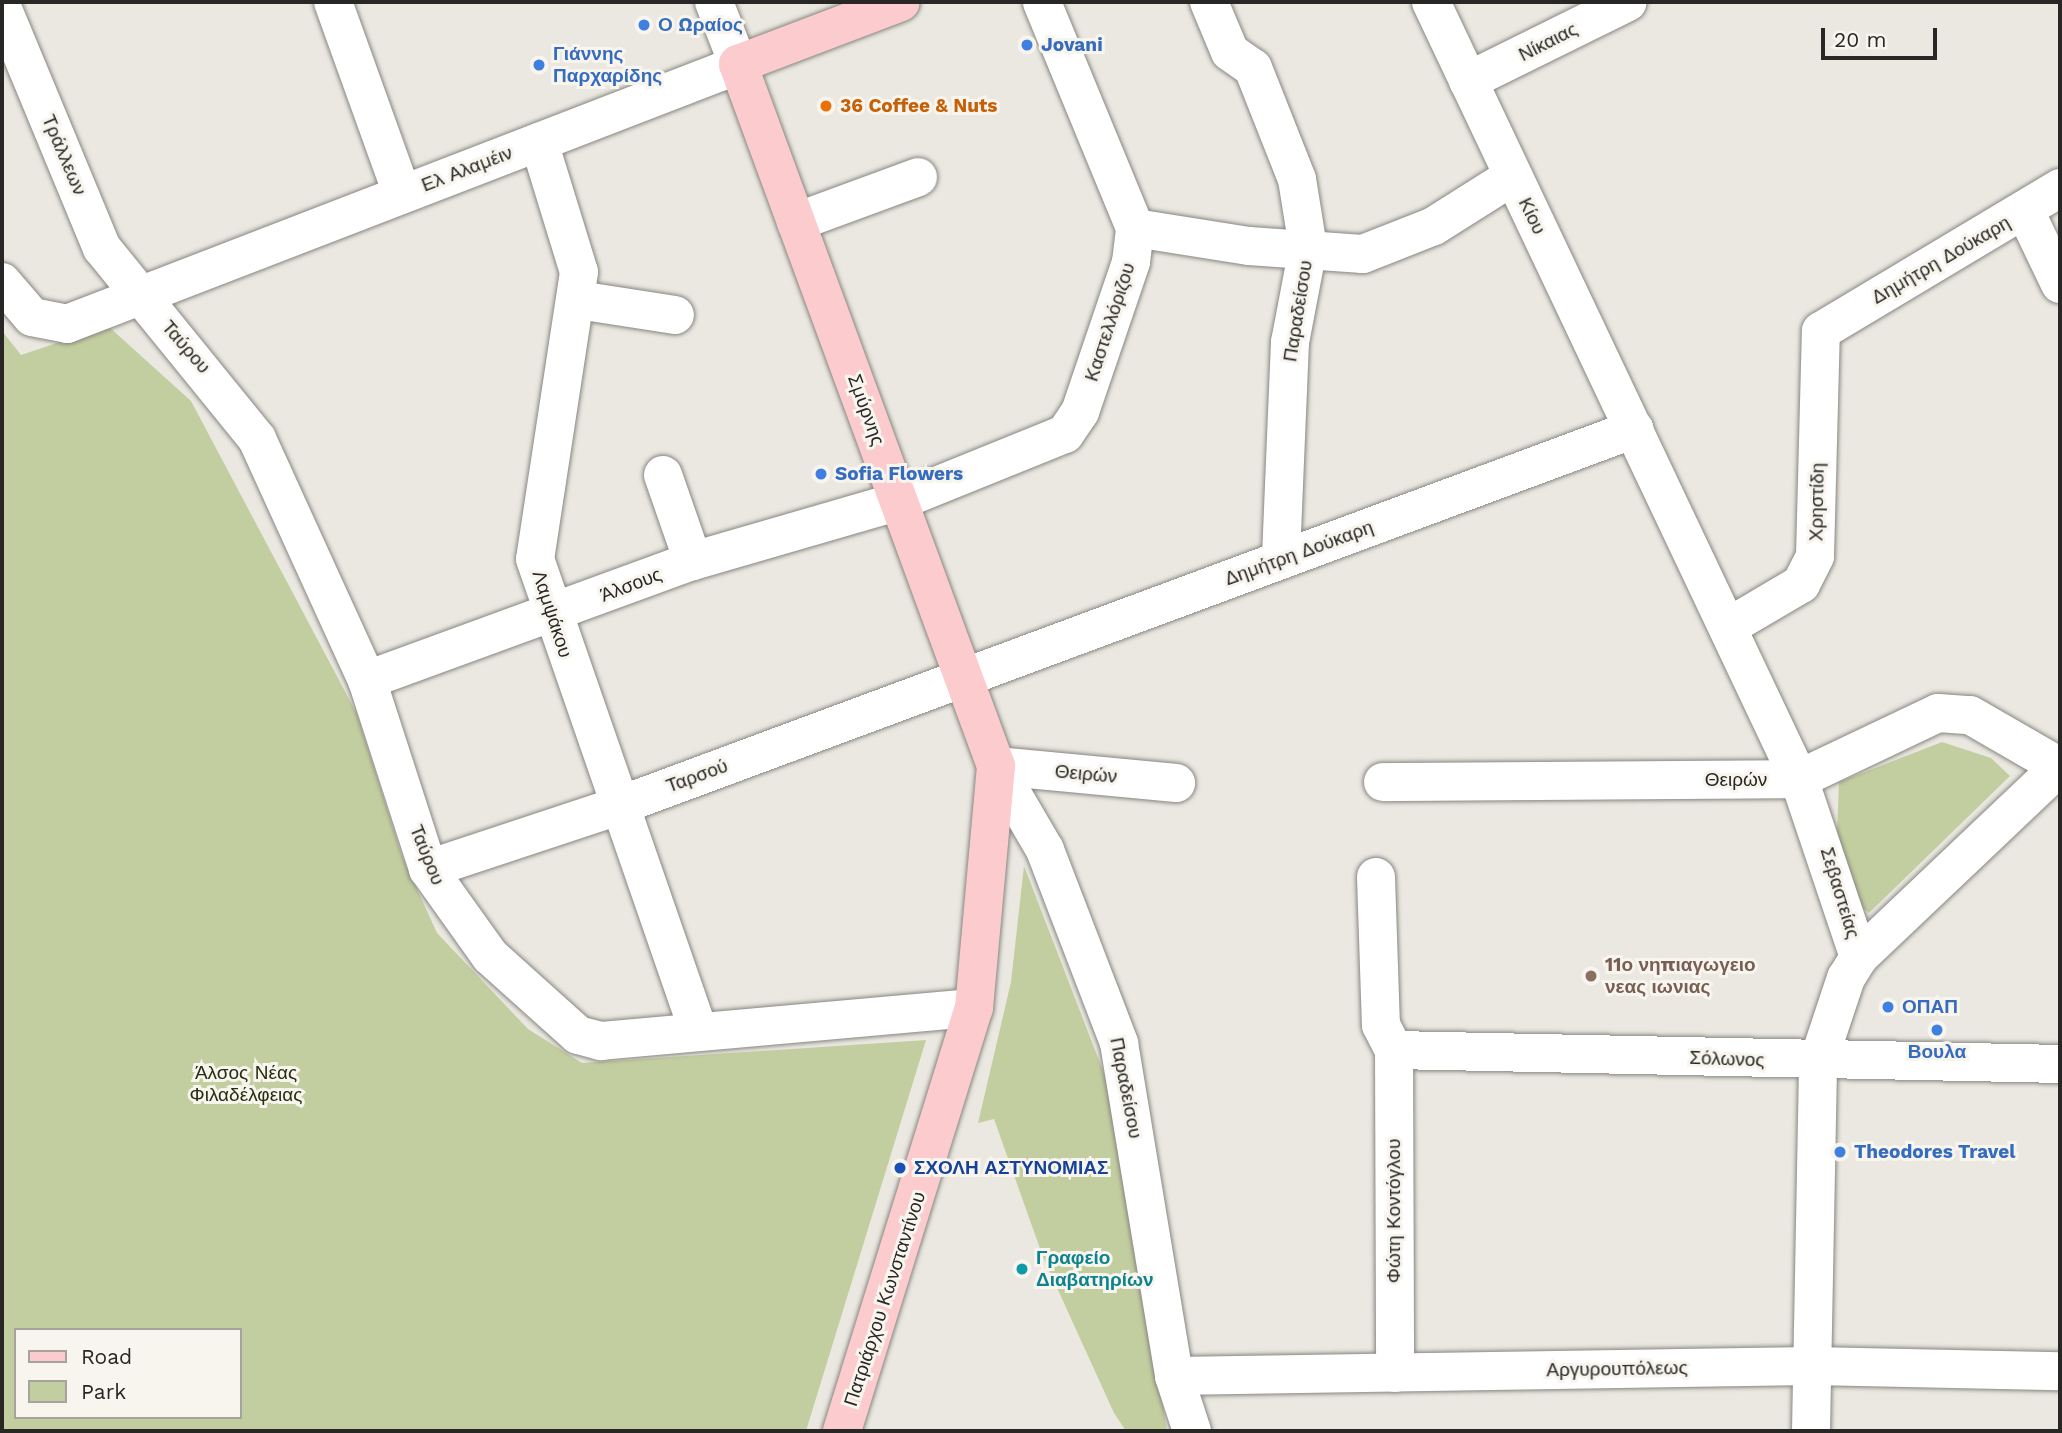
<!DOCTYPE html>
<html>
<head>
<meta charset="utf-8">
<style>
  body { margin:0 }
  #map { position:relative; width:2062px; height:1433px; overflow:hidden; background:#eae8e1; font-family:"Work Sans",sans-serif }
  div>[style] { position:absolute }
  .green>* { inset:0; background:#c3cea0 }
  .roads { filter:drop-shadow(0 0 2px #888680) drop-shadow(0 0 2px #888680) }
  .minor>* { height:38px; margin:-19px; padding:0 19px; transform-origin:19px; border-radius:19px; background:#fff }
  .major>* { height:38px; margin:-19px; padding:0 19px; transform-origin:19px; border-radius:19px; background:#fbcbce }
  .dots>* { width:19px; height:19px; translate:-50% -50%; box-sizing:border-box; border:4px solid #f7f5ee; border-radius:50% }
  span { translate:-50% -50%; white-space:nowrap; text-align:center; line-height:1.15; -webkit-text-stroke:6px #f7f5ee; paint-order:stroke }
  .shop-label { font-size:19px; color:#366cbe; font-weight:700 }
  .left { translate:0 -50%; text-align:left }
  .street-label { font-size:19px; color:#282725 }
  .food-label { font-size:19px; color:#c56008; font-weight:700 }
  .education-label { font-size:19px; color:#785e54; font-weight:700 }
  .park-label { font-size:19px; color:#272d10 }
  .transit-label { font-size:19px; color:#164399; font-weight:700 }
  .culture-label { font-size:19px; color:#0d838f; font-weight:700 }
  .frame { position:absolute; inset:0; border:4px solid #282725; pointer-events:none }
  .legend { position:absolute; left:14px; top:1328px; width:228px; height:91px; box-sizing:border-box; background:#f7f5ee; border:2px solid #a4a39e; margin:0; padding:9px 12px; list-style:none; font-size:21px; color:#282725 }
  .legend li { display:flex; align-items:center; gap:14px; height:35px }
  .legend b { width:35px; border:2px solid #a4a39e }
  .scale { position:absolute; left:1821px; top:28px; width:116px; height:32px; box-sizing:border-box; border:4px solid #282725; border-top:0; padding-left:9px; font-size:21px; line-height:24px; white-space:nowrap; color:#282725; -webkit-text-stroke:5px #f7f5ee; paint-order:stroke }
</style>
</head>
<body>
<div id="map">
  <div class="green">
    <i style="clip-path:polygon(evenodd,108px 326px,191px 401px,357px 714px,402px 856px,437px 933px,528px 1029px,582px 1063px,926px 1040px,806px 1431px,2px 1431px,2px 331px,21px 355px,108px 326px,16px 1330px,240px 1330px,240px 1417px,16px 1417px,16px 1330px)"></i>
    <i style="clip-path:polygon(1942px 742px,1991px 758px,2010px 776px,1869px 913px,1835px 885px,1839px 782px)"></i>
    <i style="clip-path:polygon(1024px 866px,1110px 1089px,1167px 1431px,1126px 1431px,1114px 1413px,1043px 1257px,994px 1119px,978px 1123px,1011px 982px)"></i>
  </div>
  <div class="roads">
    <div class="minor">
      <i style="left:333px;top:2px;width:204px;rotate:70.2deg"></i>
      <i style="left:1209px;top:2px;width:54px;rotate:67.2deg"></i>
      <i style="left:1230px;top:52px;width:28px;rotate:35deg"></i>
      <i style="left:1253px;top:68px;width:119px;rotate:68.4deg"></i>
      <i style="left:1297px;top:179px;width:70px;rotate:80.9deg"></i>
      <i style="left:1308px;top:248px;width:96px;rotate:100.8deg"></i>
      <i style="left:1290px;top:342px;width:218px;rotate:92.4deg"></i>
      <i style="left:1431px;top:2px;width:860px;rotate:64.66deg"></i>
      <i style="left:1799px;top:779px;width:188px;rotate:71.4deg"></i>
      <i style="left:2px;top:7px;width:261px;rotate:67.5deg"></i>
      <i style="left:102px;top:248px;width:246px;rotate:50.9deg"></i>
      <i style="left:257px;top:439px;width:265px;rotate:65.5deg"></i>
      <i style="left:367px;top:680px;width:199px;rotate:72.1deg"></i>
      <i style="left:428px;top:869px;width:107px;rotate:54.5deg"></i>
      <i style="left:490px;top:956px;width:118px;rotate:41.9deg"></i>
      <i style="left:578px;top:1035px;width:24px;rotate:15deg"></i>
      <i style="left:601px;top:1041px;width:374px;rotate:-5.1deg"></i>
      <i style="left:1468px;top:81px;width:178px;rotate:-26.3deg"></i>
      <i style="left:539px;top:142px;width:136px;rotate:72.9deg"></i>
      <i style="left:579px;top:272px;width:290px;rotate:98.7deg"></i>
      <i style="left:535px;top:559px;width:499px;rotate:70.9deg"></i>
      <i style="left:2025px;top:211px;width:81px;rotate:64.4deg"></i>
      <i style="left:796px;top:222px;width:130px;rotate:-20.2deg"></i>
      <i style="left:1135px;top:228px;width:115px;rotate:9deg"></i>
      <i style="left:1249px;top:246px;width:114px;rotate:4deg"></i>
      <i style="left:1363px;top:254px;width:76px;rotate:-21.5deg"></i>
      <i style="left:1434px;top:226px;width:93px;rotate:-32.3deg"></i>
      <i style="left:2px;top:282px;width:46px;rotate:49.4deg"></i>
      <i style="left:32px;top:317px;width:36px;rotate:11deg"></i>
      <i style="left:67px;top:324px;width:700px;rotate:-21.1deg"></i>
      <i style="left:720px;top:72px;width:20px;rotate:-24deg"></i>
      <i style="left:738px;top:64px;width:66px;rotate:-111.2deg"></i>
      <i style="left:578px;top:300px;width:98px;rotate:8.8deg"></i>
      <i style="left:663px;top:475px;width:91px;rotate:70.8deg"></i>
      <i style="left:1728px;top:627px;width:85px;rotate:-30.5deg"></i>
      <i style="left:1801px;top:584px;width:31px;rotate:-63deg"></i>
      <i style="left:1815px;top:556px;width:225px;rotate:-88.5deg"></i>
      <i style="left:1821px;top:331px;width:279px;rotate:-30.9deg"></i>
      <i style="left:367px;top:680px;width:347px;rotate:-20.1deg"></i>
      <i style="left:693px;top:561px;width:215px;rotate:-16.2deg"></i>
      <i style="left:899px;top:501px;width:179px;rotate:-22deg"></i>
      <i style="left:1065px;top:434px;width:27px;rotate:-56deg"></i>
      <i style="left:1080px;top:412px;width:158px;rotate:-71.2deg"></i>
      <i style="left:1131px;top:262px;width:34px;rotate:-83deg"></i>
      <i style="left:1135px;top:228px;width:244px;rotate:-112.4deg"></i>
      <i style="left:996px;top:766px;width:97px;rotate:59.7deg"></i>
      <i style="left:1045px;top:850px;width:207px;rotate:69deg"></i>
      <i style="left:1119px;top:1043px;width:338px;rotate:80.6deg"></i>
      <i style="left:1174px;top:1376px;width:58px;rotate:71.9deg"></i>
      <i style="left:996px;top:766px;width:181px;rotate:5.4deg"></i>
      <i style="left:1383px;top:782px;width:416px;rotate:-0.4deg"></i>
      <i style="left:1799px;top:779px;width:154px;rotate:-25.4deg"></i>
      <i style="left:1938px;top:713px;width:32px;rotate:4deg"></i>
      <i style="left:1970px;top:715px;width:104px;rotate:30deg"></i>
      <i style="left:428px;top:869px;width:203px;rotate:-18.3deg"></i>
      <i style="left:621px;top:805px;width:1081px;rotate:-20.36deg"></i>
      <i style="left:1376px;top:877px;width:148px;rotate:88.1deg"></i>
      <i style="left:1381px;top:1025px;width:28px;rotate:63deg"></i>
      <i style="left:1394px;top:1050px;width:666px;rotate:1.2deg"></i>
      <i style="left:1394px;top:1050px;width:323px;rotate:89.8deg"></i>
      <i style="left:1174px;top:1376px;width:638px;rotate:-0.9deg"></i>
      <i style="left:1812px;top:1366px;width:248px;rotate:1.2deg"></i>
      <i style="left:1811px;top:1431px;width:369px;rotate:-88.9deg"></i>
      <i style="left:1818px;top:1062px;width:89px;rotate:-71.6deg"></i>
      <i style="left:1846px;top:978px;width:25px;rotate:-58deg"></i>
      <i style="left:1859px;top:957px;width:277px;rotate:-43.5deg"></i>
    </div>
    <div class="major">
      <i style="left:842px;top:1431px;width:443px;rotate:-72.7deg"></i>
      <i style="left:974px;top:1008px;width:243px;rotate:-84.8deg"></i>
      <i style="left:996px;top:766px;width:748px;rotate:-110.18deg"></i>
      <i style="left:738px;top:64px;width:174px;rotate:-20.8deg"></i>
    </div>
  </div>
  <div class="dots">
    <i style="left:644px;top:25px;background:#3f7fe0"></i>
    <i style="left:1027px;top:45px;background:#3f7fe0"></i>
    <i style="left:539px;top:65px;background:#3f7fe0"></i>
    <i style="left:826px;top:106px;background:#e8710a"></i>
    <i style="left:821px;top:474px;background:#3f7fe0"></i>
    <i style="left:1591px;top:976px;background:#8d6e63"></i>
    <i style="left:1888px;top:1007px;background:#3f7fe0"></i>
    <i style="left:1937px;top:1030px;background:#3f7fe0"></i>
    <i style="left:1840px;top:1152px;background:#3f7fe0"></i>
    <i style="left:900px;top:1168px;background:#1a4fb4"></i>
    <i style="left:1022px;top:1269px;background:#0f9aa8"></i>
  </div>
  <div class="shop-label">
    <span class="left" style="left:658px;top:25px">Ο Ωραίος</span>
    <span class="left" style="left:1041px;top:45px">Jovani</span>
    <span class="left" style="left:553px;top:65px">Γιάννης<br>Παρχαρίδης</span>
    <span class="left" style="left:835px;top:474px">Sofia Flowers</span>
    <span class="left" style="left:1902px;top:1007px">ΟΠΑΠ</span>
    <span style="left:1937px;top:1052px">Βουλα</span>
    <span class="left" style="left:1854px;top:1152px">Theodores Travel</span>
  </div>
  <div class="street-label">
    <span style="left:1548px;top:42px;rotate:-27deg">Νίκαιας</span>
    <span style="left:64px;top:155px;rotate:67deg">Τράλλεων</span>
    <span style="left:467px;top:169px;rotate:-21deg">Ελ Αλαμέιν</span>
    <span style="left:1532px;top:216px;rotate:64deg">Κίου</span>
    <span style="left:1941px;top:260px;rotate:-30deg">Δημήτρη Δούκαρη</span>
    <span style="left:1298px;top:311px;rotate:-81deg">Παραδείσου</span>
    <span style="left:1110px;top:322px;rotate:-72deg">Καστελλόριζου</span>
    <span style="left:186px;top:347px;rotate:49deg">Ταύρου</span>
    <span style="left:866px;top:410px;rotate:70deg">Σμύρνης</span>
    <span style="left:1817px;top:502px;rotate:-89deg">Χρηστίδη</span>
    <span style="left:1299px;top:553px;rotate:-20deg">Δημήτρη Δούκαρη</span>
    <span style="left:631px;top:585px;rotate:-21deg">Άλσους</span>
    <span style="left:552px;top:614px;rotate:72deg">Λαμψάκου</span>
    <span style="left:1086px;top:774px;rotate:5deg">Θειρών</span>
    <span style="left:697px;top:776px;rotate:-20deg">Ταρσού</span>
    <span style="left:1736px;top:780px">Θειρών</span>
    <span style="left:427px;top:855px;rotate:68deg">Ταύρου</span>
    <span style="left:1840px;top:893px;rotate:73deg">Σεβαστείας</span>
    <span style="left:1727px;top:1059px;rotate:2deg">Σόλωνος</span>
    <span style="left:1126px;top:1088px;rotate:79deg">Παραδείσου</span>
    <span style="left:1394px;top:1211px;rotate:-90deg">Φώτη Κοντόγλου</span>
    <span style="left:885px;top:1299px;rotate:-72deg">Πατριάρχου Κωνσταντίνου</span>
    <span style="left:1617px;top:1369px;rotate:-1deg">Αργυρουπόλεως</span>
  </div>
  <div class="food-label">
    <span class="left" style="left:840px;top:106px">36 Coffee &amp; Nuts</span>
  </div>
  <div class="education-label">
    <span class="left" style="left:1605px;top:976px">11ο νηπιαγωγειο<br>νεας ιωνιας</span>
  </div>
  <div class="park-label">
    <span style="left:246px;top:1084px">Άλσος Νέας<br>Φιλαδέλφειας</span>
  </div>
  <div class="transit-label">
    <span class="left" style="left:914px;top:1168px">ΣΧΟΛΗ ΑΣΤΥΝΟΜΙΑΣ</span>
  </div>
  <div class="culture-label">
    <span class="left" style="left:1036px;top:1269px">Γραφείο<br>Διαβατηρίων</span>
  </div>
  <div class="frame"></div>
  <ul class="legend">
  <li><b style="height:9px;background:#fbcbce"></b>Road</li>
  <li><b style="height:19px;background:#c3cea0"></b>Park</li>
  </ul>
  <div class="scale">20 m</div>
</div>
</body>
</html>
